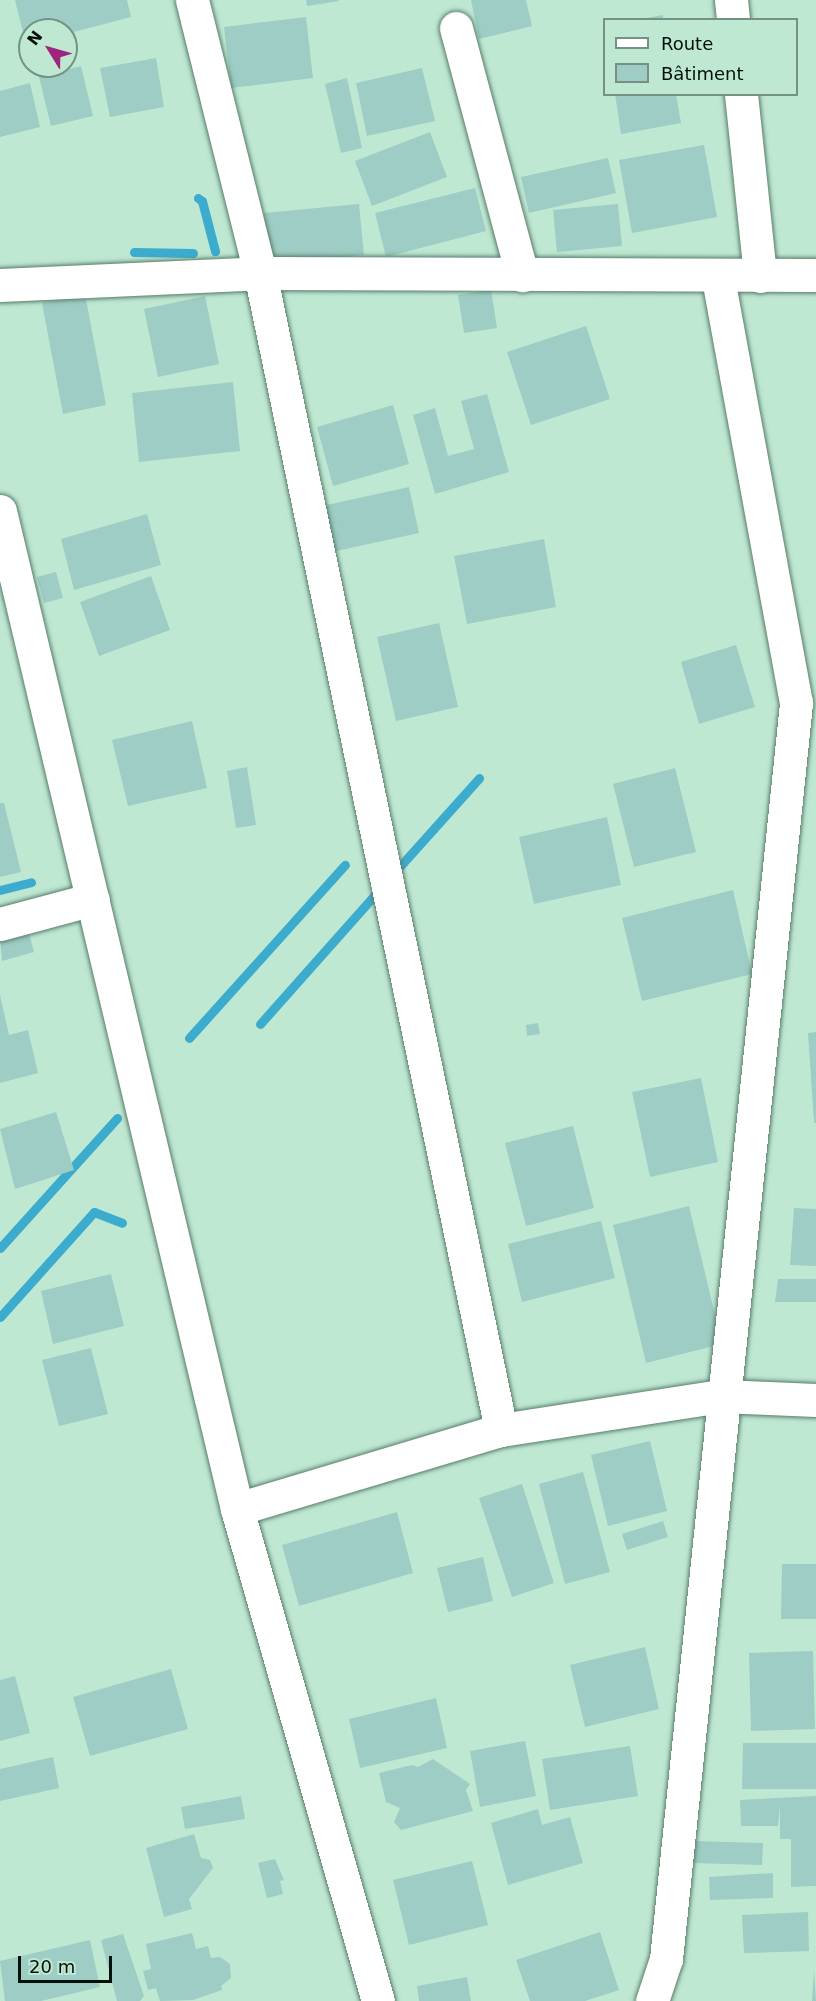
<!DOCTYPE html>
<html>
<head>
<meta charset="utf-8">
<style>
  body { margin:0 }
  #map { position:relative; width:816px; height:2001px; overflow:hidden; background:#bfe8d2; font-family:"DejaVu Sans",sans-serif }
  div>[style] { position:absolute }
  .stream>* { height:9px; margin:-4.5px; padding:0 4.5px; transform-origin:4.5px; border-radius:4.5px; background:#3cacce }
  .building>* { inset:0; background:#9dcdc4 }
  .roads { filter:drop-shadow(0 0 2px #587d6a) drop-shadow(0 0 2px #587d6a) }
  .minor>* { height:33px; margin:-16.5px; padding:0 16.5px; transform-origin:16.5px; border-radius:16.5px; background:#fff }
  span { translate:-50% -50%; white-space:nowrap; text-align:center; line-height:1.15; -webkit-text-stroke:6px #bfe8d2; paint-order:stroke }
  .legend { position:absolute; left:603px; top:18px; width:195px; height:78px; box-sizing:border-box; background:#bfe8d2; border:2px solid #749282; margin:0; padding:8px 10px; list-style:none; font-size:18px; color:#04110a }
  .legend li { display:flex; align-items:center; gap:12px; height:30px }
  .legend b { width:30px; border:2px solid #749282 }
  .north { position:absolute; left:18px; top:18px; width:60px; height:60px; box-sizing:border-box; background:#bfe8d2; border:2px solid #749282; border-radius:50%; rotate:307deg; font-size:16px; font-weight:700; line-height:24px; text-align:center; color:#04110a }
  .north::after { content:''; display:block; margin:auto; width:21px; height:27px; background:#9e257d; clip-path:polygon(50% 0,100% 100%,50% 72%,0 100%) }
  .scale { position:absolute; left:18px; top:1956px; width:94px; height:27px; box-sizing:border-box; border:3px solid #04110a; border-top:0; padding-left:8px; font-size:18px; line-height:21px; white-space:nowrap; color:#04110a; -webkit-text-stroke:4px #bfe8d2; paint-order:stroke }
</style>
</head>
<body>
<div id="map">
  <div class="stream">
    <i style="left:198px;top:198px;width:5px;rotate:37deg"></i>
    <i style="left:202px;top:201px;width:52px;rotate:75.4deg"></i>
    <i style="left:134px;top:252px;width:59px;rotate:1deg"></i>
    <i style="left:393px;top:874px;width:129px;rotate:-48.1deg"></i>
    <i style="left:0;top:890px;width:32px;rotate:-14deg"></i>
    <i style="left:260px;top:1024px;width:181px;rotate:-48.4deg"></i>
    <i style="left:189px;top:1038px;width:233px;rotate:-48deg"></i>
    <i style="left:0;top:1248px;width:175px;rotate:-48deg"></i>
    <i style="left:0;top:1317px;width:141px;rotate:-48.2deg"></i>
    <i style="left:94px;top:1212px;width:30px;rotate:21deg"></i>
  </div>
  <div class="building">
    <i style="clip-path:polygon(15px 0,127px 0,131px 17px,66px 34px,66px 30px,30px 30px,30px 42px,26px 44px)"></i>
    <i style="clip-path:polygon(306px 0,338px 0,339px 1px,307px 6px)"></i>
    <i style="clip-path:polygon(471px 0,526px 0,532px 26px,479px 39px)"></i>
    <i style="clip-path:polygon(663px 15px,663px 20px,646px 20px,646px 18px)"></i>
    <i style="clip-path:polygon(306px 17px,313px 78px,231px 88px,224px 27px)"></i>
    <i style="clip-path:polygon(156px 58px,164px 107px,110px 117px,100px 68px)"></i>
    <i style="clip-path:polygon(81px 66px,93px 116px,51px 126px,39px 77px)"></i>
    <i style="clip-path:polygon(422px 68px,435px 121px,367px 136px,356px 83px)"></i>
    <i style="clip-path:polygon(347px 78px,362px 148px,341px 153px,325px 84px)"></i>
    <i style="clip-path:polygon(30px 83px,40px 127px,0 137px,0 91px)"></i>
    <i style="clip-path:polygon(615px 94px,676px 94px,681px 123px,621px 134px)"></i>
    <i style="clip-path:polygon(430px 132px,447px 177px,372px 206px,355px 161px)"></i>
    <i style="clip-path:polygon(704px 145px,717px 217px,632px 233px,619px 160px)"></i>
    <i style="clip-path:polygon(608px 158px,616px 193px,529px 213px,521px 177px)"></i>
    <i style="clip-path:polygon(475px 188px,486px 231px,386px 257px,375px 213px)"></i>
    <i style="clip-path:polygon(359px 204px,364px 255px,268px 264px,264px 213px)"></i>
    <i style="clip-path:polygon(618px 204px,622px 246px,557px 252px,553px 210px)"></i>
    <i style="clip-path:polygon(491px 290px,497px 328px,464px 333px,458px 295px)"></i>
    <i style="clip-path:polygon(85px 294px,106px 405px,63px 414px,42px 303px)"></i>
    <i style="clip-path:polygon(205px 296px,219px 364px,158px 377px,144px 309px)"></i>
    <i style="clip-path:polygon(586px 326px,610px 399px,531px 425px,507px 352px)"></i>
    <i style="clip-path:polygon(233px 382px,240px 451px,139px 462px,132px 393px)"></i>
    <i style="clip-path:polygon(487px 394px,509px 472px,435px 494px,413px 415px,435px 408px,448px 456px,474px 449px,461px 401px)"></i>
    <i style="clip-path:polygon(393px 405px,409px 464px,333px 486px,317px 427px)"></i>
    <i style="clip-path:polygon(409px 487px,419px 533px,332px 552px,322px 506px)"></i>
    <i style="clip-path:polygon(147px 514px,161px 565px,74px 590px,61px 539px)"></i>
    <i style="clip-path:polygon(544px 539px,556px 607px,467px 624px,454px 556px)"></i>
    <i style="clip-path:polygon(56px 572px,63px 598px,44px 603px,37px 577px)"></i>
    <i style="clip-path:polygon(151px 576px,170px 630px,99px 656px,80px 602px)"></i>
    <i style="clip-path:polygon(439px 623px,458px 707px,396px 721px,377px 637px)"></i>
    <i style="clip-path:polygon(736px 645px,755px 707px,699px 724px,681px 662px)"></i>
    <i style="clip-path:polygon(192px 721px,207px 788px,128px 806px,112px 740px)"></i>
    <i style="clip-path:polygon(247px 767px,256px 825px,236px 828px,227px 771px)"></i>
    <i style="clip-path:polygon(675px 768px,696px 852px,634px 867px,613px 784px)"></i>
    <i style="clip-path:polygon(0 803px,4px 803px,21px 872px,0 877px)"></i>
    <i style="clip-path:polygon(607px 817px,621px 885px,534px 904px,519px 837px)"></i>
    <i style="clip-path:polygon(733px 890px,752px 974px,642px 1001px,622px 918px)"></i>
    <i style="clip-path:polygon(28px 929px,34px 952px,2px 961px,0 936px)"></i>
    <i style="clip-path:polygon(0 995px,9px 1035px,28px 1030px,38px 1073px,0 1083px)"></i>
    <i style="clip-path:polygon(538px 1023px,540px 1034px,527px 1036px,526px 1025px)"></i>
    <i style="clip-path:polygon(816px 1032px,816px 1123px,814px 1123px,808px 1033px)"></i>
    <i style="clip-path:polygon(701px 1078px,718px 1162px,650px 1177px,632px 1092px)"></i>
    <i style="clip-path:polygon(56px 1112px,74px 1170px,15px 1189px,0 1129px)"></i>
    <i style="clip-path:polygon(573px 1126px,594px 1208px,526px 1226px,505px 1143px)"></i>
    <i style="clip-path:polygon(689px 1206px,722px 1344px,646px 1363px,613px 1225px)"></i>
    <i style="clip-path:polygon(794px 1208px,816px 1209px,816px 1266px,790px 1265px)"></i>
    <i style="clip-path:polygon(601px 1221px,615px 1278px,522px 1302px,508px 1244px)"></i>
    <i style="clip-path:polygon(111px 1274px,124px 1326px,53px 1344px,41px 1291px)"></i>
    <i style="clip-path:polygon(778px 1279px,816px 1279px,816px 1302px,775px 1302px)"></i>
    <i style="clip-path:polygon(91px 1348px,108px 1414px,59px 1426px,42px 1360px)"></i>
    <i style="clip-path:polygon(650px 1441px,667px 1511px,608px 1526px,591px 1455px)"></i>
    <i style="clip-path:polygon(583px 1472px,610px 1572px,565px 1584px,539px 1484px)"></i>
    <i style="clip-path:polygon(522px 1484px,554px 1583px,512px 1597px,479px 1498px)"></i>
    <i style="clip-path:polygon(397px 1512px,413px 1573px,299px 1606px,282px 1545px)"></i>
    <i style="clip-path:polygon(663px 1521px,668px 1537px,627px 1550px,622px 1534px)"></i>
    <i style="clip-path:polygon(483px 1557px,493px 1601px,448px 1612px,437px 1568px)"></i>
    <i style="clip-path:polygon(782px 1564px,816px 1564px,816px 1619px,781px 1619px)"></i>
    <i style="clip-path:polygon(645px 1647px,659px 1709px,585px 1727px,570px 1665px)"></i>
    <i style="clip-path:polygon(813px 1651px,815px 1729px,751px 1731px,749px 1653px)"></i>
    <i style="clip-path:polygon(171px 1669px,188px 1729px,90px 1756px,73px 1697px)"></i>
    <i style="clip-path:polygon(15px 1676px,30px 1733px,0 1741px,0 1680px)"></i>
    <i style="clip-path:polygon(436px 1698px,447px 1748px,360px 1768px,349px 1719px)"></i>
    <i style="clip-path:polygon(525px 1741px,536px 1796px,480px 1807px,470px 1751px)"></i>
    <i style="clip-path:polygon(743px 1743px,816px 1743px,816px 1789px,742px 1789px)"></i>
    <i style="clip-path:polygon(630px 1746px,638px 1796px,550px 1810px,542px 1759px)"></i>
    <i style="clip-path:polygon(53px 1757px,59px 1788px,0 1801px,0 1769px)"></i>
    <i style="clip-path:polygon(433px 1759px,470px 1784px,466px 1790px,473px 1811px,401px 1830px,394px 1822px,400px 1808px,386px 1802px,379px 1773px,412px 1765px,418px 1767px)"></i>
    <i style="clip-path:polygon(241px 1796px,245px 1819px,185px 1829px,181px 1807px)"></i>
    <i style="clip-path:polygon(816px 1796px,816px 1886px,791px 1887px,791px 1839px,780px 1839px,780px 1806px,778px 1826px,741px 1826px,740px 1800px)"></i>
    <i style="clip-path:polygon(538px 1809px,542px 1825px,570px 1817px,583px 1863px,508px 1885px,491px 1823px)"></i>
    <i style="clip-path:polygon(194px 1834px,201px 1858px,210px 1860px,213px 1868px,189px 1899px,192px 1909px,164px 1917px,146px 1848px)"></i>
    <i style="clip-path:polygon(694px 1841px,763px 1843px,762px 1865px,693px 1863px)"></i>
    <i style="clip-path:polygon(275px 1859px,284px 1880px,280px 1881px,283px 1894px,267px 1898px,258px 1863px)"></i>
    <i style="clip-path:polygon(472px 1861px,488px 1925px,409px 1945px,393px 1880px)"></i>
    <i style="clip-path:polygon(773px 1873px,773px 1898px,710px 1900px,709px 1877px)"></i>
    <i style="clip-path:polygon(808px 1912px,809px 1951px,744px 1953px,742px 1915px)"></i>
    <i style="clip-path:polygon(600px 1932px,619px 1990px,585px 2001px,530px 2001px,516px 1960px)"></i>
    <i style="clip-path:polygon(192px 1933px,196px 1949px,208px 1946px,211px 1958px,220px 1957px,230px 1964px,231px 1978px,221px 1986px,222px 1990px,193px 2000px,160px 2001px,156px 1988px,148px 1990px,143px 1971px,151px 1969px,146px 1944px)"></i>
    <i style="clip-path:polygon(123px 1934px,144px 1996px,140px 2001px,117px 2001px,101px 1940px)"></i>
    <i style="clip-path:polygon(90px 1940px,100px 1987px,41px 2001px,5px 2001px,0 1961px)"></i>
    <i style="clip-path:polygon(814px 1970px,816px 2001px,812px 2001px)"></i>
    <i style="clip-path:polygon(467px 1977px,471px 2001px,419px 2001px,417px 1986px)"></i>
  </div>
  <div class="roads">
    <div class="minor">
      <i style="left:192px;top:0;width:281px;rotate:76deg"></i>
      <i style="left:260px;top:273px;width:1182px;rotate:78.23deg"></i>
      <i style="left:731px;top:0;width:20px;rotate:84deg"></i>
      <i style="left:456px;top:28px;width:256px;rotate:75deg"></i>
      <i style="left:741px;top:94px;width:183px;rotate:84deg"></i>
      <i style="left:0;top:285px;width:260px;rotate:-2.6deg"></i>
      <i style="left:260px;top:273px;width:556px;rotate:0.21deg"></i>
      <i style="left:0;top:511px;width:1026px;rotate:76.64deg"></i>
      <i style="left:237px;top:1509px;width:512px;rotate:74.01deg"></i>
      <i style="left:0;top:924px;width:96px;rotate:-15deg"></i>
      <i style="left:237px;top:1509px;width:276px;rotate:-16.7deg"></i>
      <i style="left:501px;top:1430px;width:223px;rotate:-8.8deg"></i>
      <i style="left:721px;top:1396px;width:95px;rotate:2.4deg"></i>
      <i style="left:652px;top:2001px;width:44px;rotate:-71.6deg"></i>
      <i style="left:666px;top:1959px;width:1263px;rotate:-84.09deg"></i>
      <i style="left:796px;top:703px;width:434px;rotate:-100.4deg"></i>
    </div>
  </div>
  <ul class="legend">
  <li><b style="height:8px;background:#fff"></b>Route</li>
  <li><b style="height:16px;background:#9dcdc4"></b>Bâtiment</li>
  </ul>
  <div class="north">N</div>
  <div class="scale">20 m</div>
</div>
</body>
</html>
